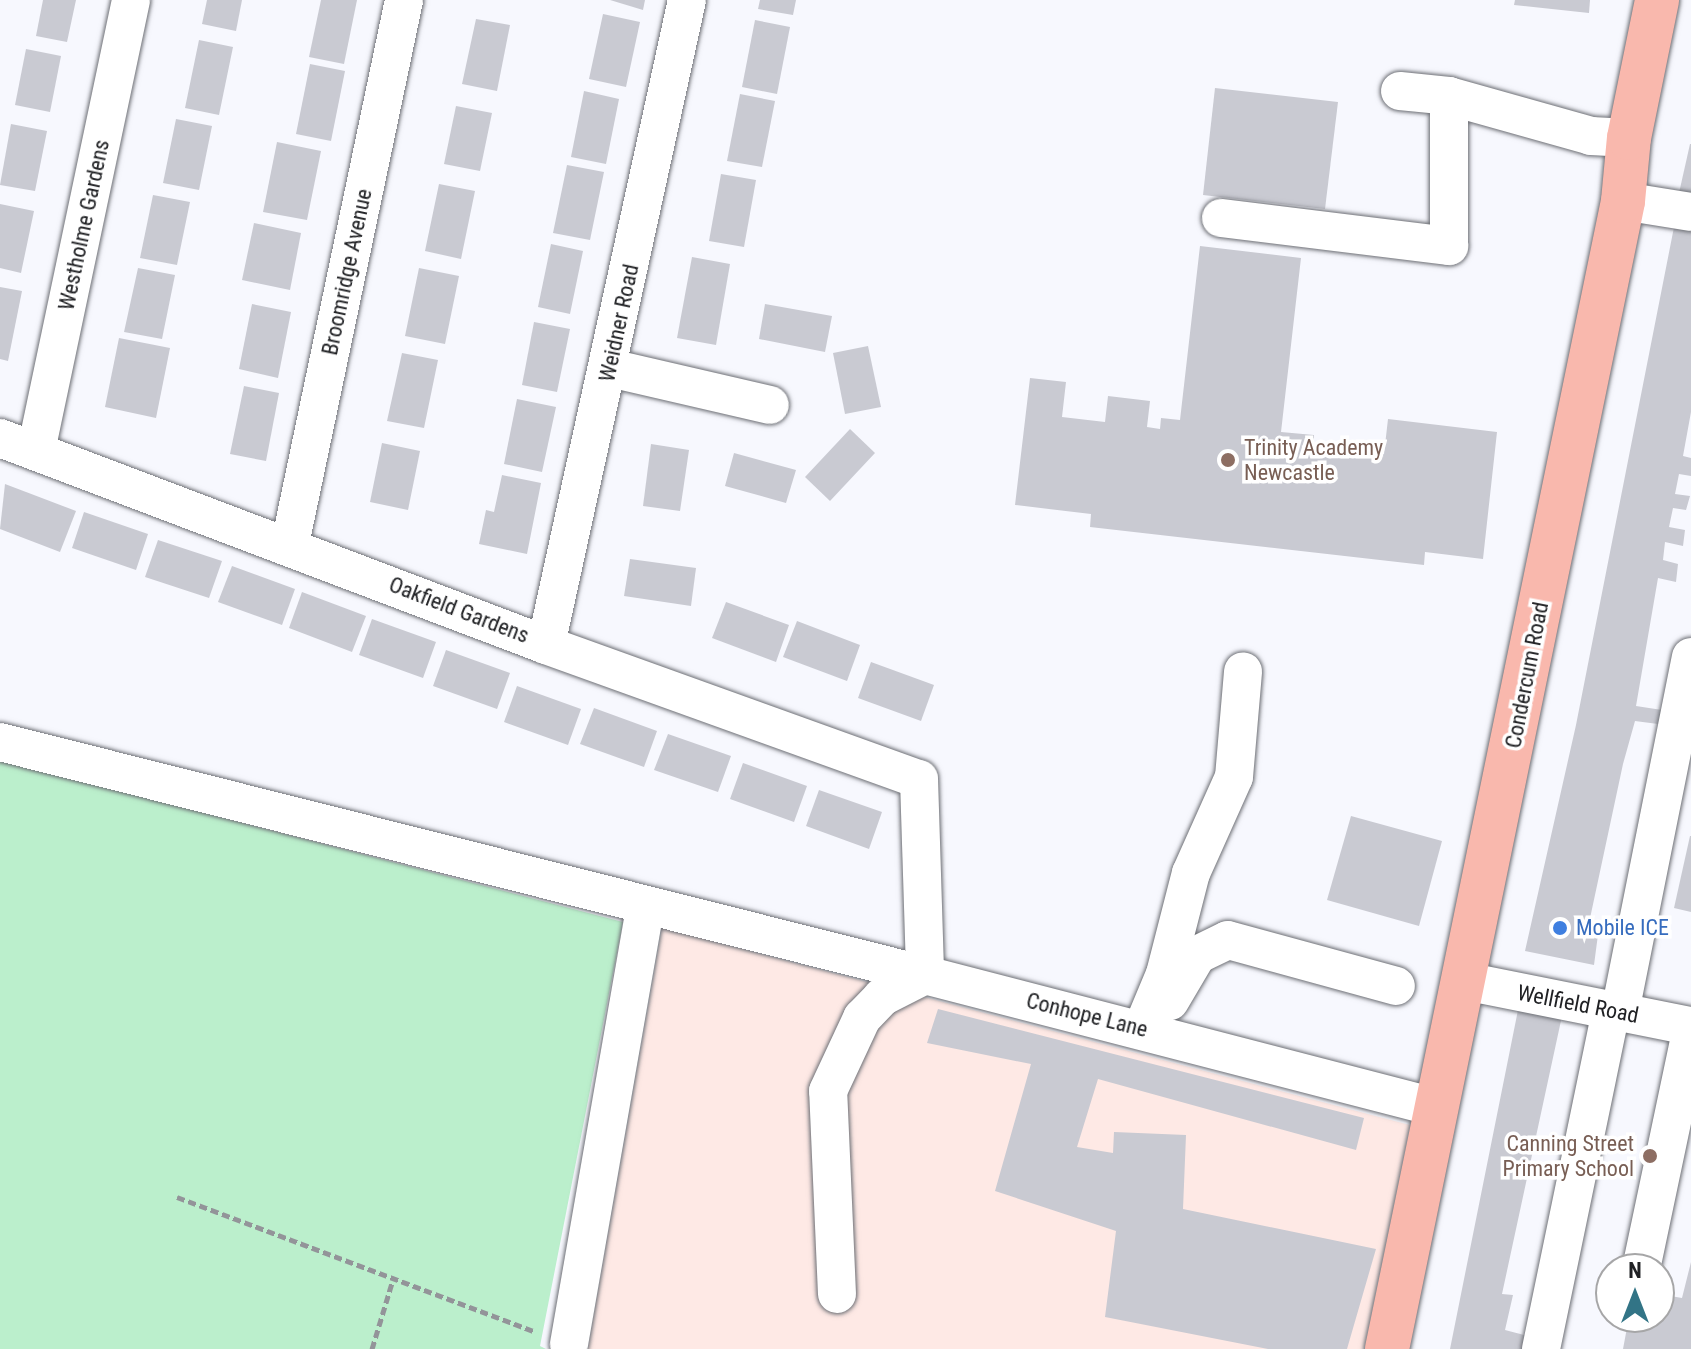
<!DOCTYPE html>
<html>
<head>
<meta charset="utf-8">
<style>
  body { margin:0 }
  #map { position:relative; width:1691px; height:1349px; overflow:hidden; background:#f7f8fe; font-family:"Roboto Condensed",sans-serif }
  div>[style] { position:absolute }
  .industrial>* { inset:0; background:#fee9e5 }
  .green>* { inset:0; background:#bbefcc }
  .building>* { inset:0; background:#c9cad2 }
  .path>* { height:5px; margin-top:-2.5px; transform-origin:0; background:repeating-linear-gradient(90deg,#939499 0 8px,transparent 0 12px) }
  .roads { filter:drop-shadow(0 0 2px #6d6f75) drop-shadow(0 0 2px #6d6f75) }
  .minor>* { height:38px; margin:-19px; padding:0 19px; transform-origin:19px; border-radius:19px; background:#fff }
  .major>* { height:44px; margin:-22px; padding:0 22px; transform-origin:22px; border-radius:22px; background:#f9b8ad }
  .dots>* { width:22px; height:22px; translate:-50% -50%; box-sizing:border-box; border:4px solid #fff; border-radius:50% }
  span { translate:-50% -50%; white-space:nowrap; text-align:center; line-height:1.15; -webkit-text-stroke:7px #fff; paint-order:stroke }
  .street-label { font-size:22px; color:#202124 }
  .education-label { font-size:22px; color:#785e54 }
  .left { translate:0 -50%; text-align:left }
  .right { translate:-100% -50%; text-align:right }
  .shop-label { font-size:22px; color:#366cbe }
  .north { position:absolute; left:1595px; top:1253px; width:80px; height:80px; box-sizing:border-box; background:#fff; border:2px solid #a6a6a7; border-radius:50%; rotate:0deg; font-size:22px; font-weight:700; line-height:32px; text-align:center; color:#202124 }
  .north::after { content:''; display:block; margin:auto; width:28px; height:36px; background:#327486; clip-path:polygon(50% 0,100% 100%,50% 72%,0 100%) }
</style>
</head>
<body>
<div id="map">
  <div class="industrial">
    <i style="clip-path:polygon(662px 928px,1410px 1125px,1364px 1349px,588px 1349px)"></i>
  </div>
  <div class="green">
    <i style="clip-path:polygon(0 760px,623px 922px,540px 1346px,546px 1349px,0 1349px)"></i>
  </div>
  <div class="building">
    <i style="clip-path:polygon(43px 0,76px 0,67px 42px,36px 36px)"></i>
    <i style="clip-path:polygon(207px 0,242px 0,236px 31px,202px 24px)"></i>
    <i style="clip-path:polygon(321px 0,357px 0,344px 64px,309px 57px)"></i>
    <i style="clip-path:polygon(610px 0,645px 0,643px 10px)"></i>
    <i style="clip-path:polygon(760px 0,796px 0,793px 15px,758px 9px)"></i>
    <i style="clip-path:polygon(1515px 0,1590px 0,1589px 13px,1514px 5px)"></i>
    <i style="clip-path:polygon(603px 14px,640px 22px,626px 87px,589px 79px)"></i>
    <i style="clip-path:polygon(476px 19px,510px 25px,497px 91px,462px 84px)"></i>
    <i style="clip-path:polygon(755px 20px,790px 27px,777px 94px,742px 87px)"></i>
    <i style="clip-path:polygon(199px 40px,233px 47px,219px 115px,185px 108px)"></i>
    <i style="clip-path:polygon(26px 49px,61px 56px,50px 112px,15px 105px)"></i>
    <i style="clip-path:polygon(310px 64px,345px 71px,331px 141px,296px 134px)"></i>
    <i style="clip-path:polygon(1215px 88px,1338px 102px,1325px 209px,1203px 195px)"></i>
    <i style="clip-path:polygon(584px 91px,619px 99px,606px 164px,571px 157px)"></i>
    <i style="clip-path:polygon(740px 94px,775px 101px,762px 167px,727px 161px)"></i>
    <i style="clip-path:polygon(456px 106px,492px 113px,480px 171px,444px 164px)"></i>
    <i style="clip-path:polygon(176px 119px,212px 126px,199px 190px,163px 183px)"></i>
    <i style="clip-path:polygon(11px 124px,47px 131px,35px 191px,0 185px)"></i>
    <i style="clip-path:polygon(277px 142px,321px 151px,307px 220px,263px 212px)"></i>
    <i style="clip-path:polygon(1690px 144px,1691px 144px,1691px 196px,1679px 193px)"></i>
    <i style="clip-path:polygon(567px 165px,604px 172px,590px 240px,553px 233px)"></i>
    <i style="clip-path:polygon(721px 174px,756px 180px,744px 247px,709px 241px)"></i>
    <i style="clip-path:polygon(439px 184px,475px 191px,461px 259px,425px 251px)"></i>
    <i style="clip-path:polygon(153px 195px,190px 202px,177px 265px,140px 258px)"></i>
    <i style="clip-path:polygon(0 204px,34px 211px,21px 273px,0 268px)"></i>
    <i style="clip-path:polygon(1675px 222px,1691px 225px,1691px 412px,1683px 456px,1691px 458px,1691px 476px,1679px 474px,1675px 494px,1690px 496px,1686px 510px,1673px 508px,1669px 527px,1685px 530px,1683px 546px,1665px 542px,1663px 560px,1678px 564px,1676px 582px,1658px 578px,1636px 706px,1662px 710px,1658px 724px,1635px 721px,1623px 764px,1589px 923px,1599px 927px,1594px 965px,1525px 951px,1576px 725px)"></i>
    <i style="clip-path:polygon(254px 223px,301px 233px,290px 290px,242px 280px)"></i>
    <i style="clip-path:polygon(551px 244px,583px 251px,570px 314px,538px 307px)"></i>
    <i style="clip-path:polygon(1200px 246px,1301px 258px,1281px 432px,1314px 435px,1313px 446px,1384px 454px,1388px 419px,1497px 432px,1483px 559px,1425px 552px,1424px 565px,1090px 527px,1091px 514px,1015px 505px,1030px 378px,1066px 382px,1062px 417px,1105px 422px,1108px 396px,1150px 401px,1147px 427px,1160px 429px,1161px 418px,1180px 420px)"></i>
    <i style="clip-path:polygon(692px 257px,730px 264px,716px 345px,677px 338px)"></i>
    <i style="clip-path:polygon(138px 268px,175px 275px,162px 339px,124px 332px)"></i>
    <i style="clip-path:polygon(419px 268px,459px 276px,445px 344px,405px 336px)"></i>
    <i style="clip-path:polygon(0 287px,22px 291px,8px 361px,0 359px)"></i>
    <i style="clip-path:polygon(252px 304px,291px 312px,278px 378px,239px 369px)"></i>
    <i style="clip-path:polygon(765px 304px,832px 316px,825px 352px,759px 339px)"></i>
    <i style="clip-path:polygon(534px 322px,570px 329px,557px 392px,522px 385px)"></i>
    <i style="clip-path:polygon(119px 338px,170px 348px,156px 418px,105px 407px)"></i>
    <i style="clip-path:polygon(868px 346px,881px 407px,845px 414px,833px 353px)"></i>
    <i style="clip-path:polygon(402px 353px,438px 360px,424px 428px,387px 421px)"></i>
    <i style="clip-path:polygon(244px 386px,279px 393px,266px 461px,230px 454px)"></i>
    <i style="clip-path:polygon(517px 399px,556px 407px,542px 472px,504px 464px)"></i>
    <i style="clip-path:polygon(850px 429px,875px 453px,830px 501px,805px 477px)"></i>
    <i style="clip-path:polygon(382px 443px,420px 451px,408px 510px,370px 502px)"></i>
    <i style="clip-path:polygon(651px 444px,689px 450px,680px 511px,643px 506px)"></i>
    <i style="clip-path:polygon(734px 453px,796px 470px,786px 503px,725px 486px)"></i>
    <i style="clip-path:polygon(502px 475px,541px 483px,527px 554px,479px 544px,486px 510px,494px 512px)"></i>
    <i style="clip-path:polygon(5px 484px,76px 511px,60px 552px,0 529px)"></i>
    <i style="clip-path:polygon(84px 512px,148px 534px,136px 570px,72px 548px)"></i>
    <i style="clip-path:polygon(158px 540px,222px 561px,209px 598px,145px 577px)"></i>
    <i style="clip-path:polygon(630px 559px,696px 568px,691px 606px,624px 596px)"></i>
    <i style="clip-path:polygon(232px 566px,295px 589px,282px 625px,218px 602px)"></i>
    <i style="clip-path:polygon(302px 592px,366px 616px,352px 652px,289px 628px)"></i>
    <i style="clip-path:polygon(726px 602px,789px 625px,776px 662px,712px 638px)"></i>
    <i style="clip-path:polygon(372px 619px,436px 642px,423px 678px,359px 655px)"></i>
    <i style="clip-path:polygon(797px 621px,860px 645px,847px 681px,783px 657px)"></i>
    <i style="clip-path:polygon(446px 650px,510px 673px,497px 709px,433px 686px)"></i>
    <i style="clip-path:polygon(871px 662px,934px 685px,921px 721px,858px 698px)"></i>
    <i style="clip-path:polygon(517px 686px,581px 709px,568px 745px,504px 722px)"></i>
    <i style="clip-path:polygon(594px 708px,657px 731px,644px 767px,580px 744px)"></i>
    <i style="clip-path:polygon(668px 734px,731px 756px,718px 792px,654px 770px)"></i>
    <i style="clip-path:polygon(743px 763px,807px 786px,794px 822px,730px 799px)"></i>
    <i style="clip-path:polygon(819px 790px,882px 812px,869px 849px,806px 826px)"></i>
    <i style="clip-path:polygon(1351px 816px,1442px 841px,1419px 926px,1327px 900px)"></i>
    <i style="clip-path:polygon(1690px 836px,1691px 836px,1691px 912px,1674px 908px)"></i>
    <i style="clip-path:polygon(938px 1009px,1364px 1118px,1356px 1150px,1098px 1079px,1077px 1147px,1113px 1153px,1114px 1132px,1186px 1135px,1183px 1209px,1376px 1249px,1347px 1349px,1268px 1349px,1105px 1317px,1116px 1231px,995px 1191px,1031px 1064px,927px 1043px)"></i>
    <i style="clip-path:polygon(1518px 1010px,1562px 1016px,1502px 1294px,1513px 1295px,1505px 1330px,1532px 1337px,1530px 1349px,1450px 1349px)"></i>
    <i style="clip-path:polygon(1691px 1262px,1691px 1349px,1623px 1349px,1629px 1317px,1659px 1317px,1659px 1294px,1682px 1298px)"></i>
  </div>
  <div class="path">
    <i style="left:177px;top:1197px;width:381px;rotate:20.6deg"></i>
    <i style="left:372px;top:1349px;width:76px;rotate:-73.2deg"></i>
  </div>
  <div class="roads">
    <div class="minor">
      <i style="left:1400px;top:91px;width:49px;rotate:5.8deg"></i>
      <i style="left:1449px;top:96px;width:148px;rotate:15.7deg"></i>
      <i style="left:1591px;top:136px;width:38px;rotate:3deg"></i>
      <i style="left:1623px;top:201px;width:69px;rotate:9.2deg"></i>
      <i style="left:1221px;top:218px;width:230px;rotate:7deg"></i>
      <i style="left:1449px;top:246px;width:150px;rotate:-90deg"></i>
      <i style="left:610px;top:368px;width:164px;rotate:13deg"></i>
      <i style="left:0;top:438px;width:584px;rotate:20.76deg"></i>
      <i style="left:546px;top:645px;width:396px;rotate:19.8deg"></i>
      <i style="left:919px;top:779px;width:196px;rotate:88.2deg"></i>
      <i style="left:925px;top:975px;width:530px;rotate:14.53deg"></i>
      <i style="left:36px;top:451px;width:461px;rotate:-78.1deg"></i>
      <i style="left:290px;top:544px;width:556px;rotate:-78.16deg"></i>
      <i style="left:546px;top:645px;width:660px;rotate:-77.67deg"></i>
      <i style="left:0;top:742px;width:954px;rotate:14.14deg"></i>
      <i style="left:1465px;top:981px;width:230px;rotate:11.3deg"></i>
      <i style="left:1170px;top:1001px;width:53px;rotate:-59.6deg"></i>
      <i style="left:1197px;top:955px;width:34px;rotate:-26deg"></i>
      <i style="left:1228px;top:940px;width:174px;rotate:15.3deg"></i>
      <i style="left:1620px;top:1012px;width:362px;rotate:-78.7deg"></i>
      <i style="left:1142px;top:1029px;width:60px;rotate:-67.3deg"></i>
      <i style="left:1165px;top:974px;width:104px;rotate:-75.6deg"></i>
      <i style="left:1191px;top:873px;width:105px;rotate:-65.9deg"></i>
      <i style="left:1234px;top:777px;width:106px;rotate:-85.1deg"></i>
      <i style="left:1641px;top:1269px;width:242px;rotate:-78.1deg"></i>
      <i style="left:837px;top:1294px;width:203px;rotate:-92.5deg"></i>
      <i style="left:828px;top:1091px;width:81px;rotate:-65deg"></i>
      <i style="left:862px;top:1018px;width:29px;rotate:-46deg"></i>
      <i style="left:882px;top:997px;width:48px;rotate:-27.1deg"></i>
      <i style="left:569px;top:1344px;width:443px;rotate:-80.1deg"></i>
      <i style="left:1541px;top:1349px;width:346px;rotate:-78.3deg"></i>
    </div>
    <div class="major">
      <i style="left:1387px;top:1349px;width:1172px;rotate:-78.38deg"></i>
      <i style="left:1623px;top:201px;width:63px;rotate:-84.6deg"></i>
      <i style="left:1629px;top:138px;width:141px;rotate:-78.5deg"></i>
    </div>
  </div>
  <div class="dots">
    <i style="left:1228px;top:460px;background:#8d6e63"></i>
    <i style="left:1560px;top:928px;background:#3f7fe0"></i>
    <i style="left:1650px;top:1156px;background:#8d6e63"></i>
  </div>
  <div class="street-label">
    <span style="left:84px;top:225px;rotate:-78deg">Westholme Gardens</span>
    <span style="left:347px;top:272px;rotate:-78deg">Broomridge Avenue</span>
    <span style="left:619px;top:323px;rotate:-78deg">Weidner Road</span>
    <span style="left:459px;top:610px;rotate:21deg">Oakfield Gardens</span>
    <span style="left:1527px;top:675px;rotate:-79deg">Condercum Road</span>
    <span style="left:1578px;top:1004px;rotate:11deg">Wellfield Road</span>
    <span style="left:1087px;top:1015px;rotate:14deg">Conhope Lane</span>
  </div>
  <div class="education-label">
    <span class="left" style="left:1244px;top:460px">Trinity Academy<br>Newcastle</span>
    <span class="right" style="left:1634px;top:1156px">Canning Street<br>Primary School</span>
  </div>
  <div class="shop-label">
    <span class="left" style="left:1576px;top:928px">Mobile ICE</span>
  </div>
  <div class="north">N</div>
</div>
</body>
</html>
